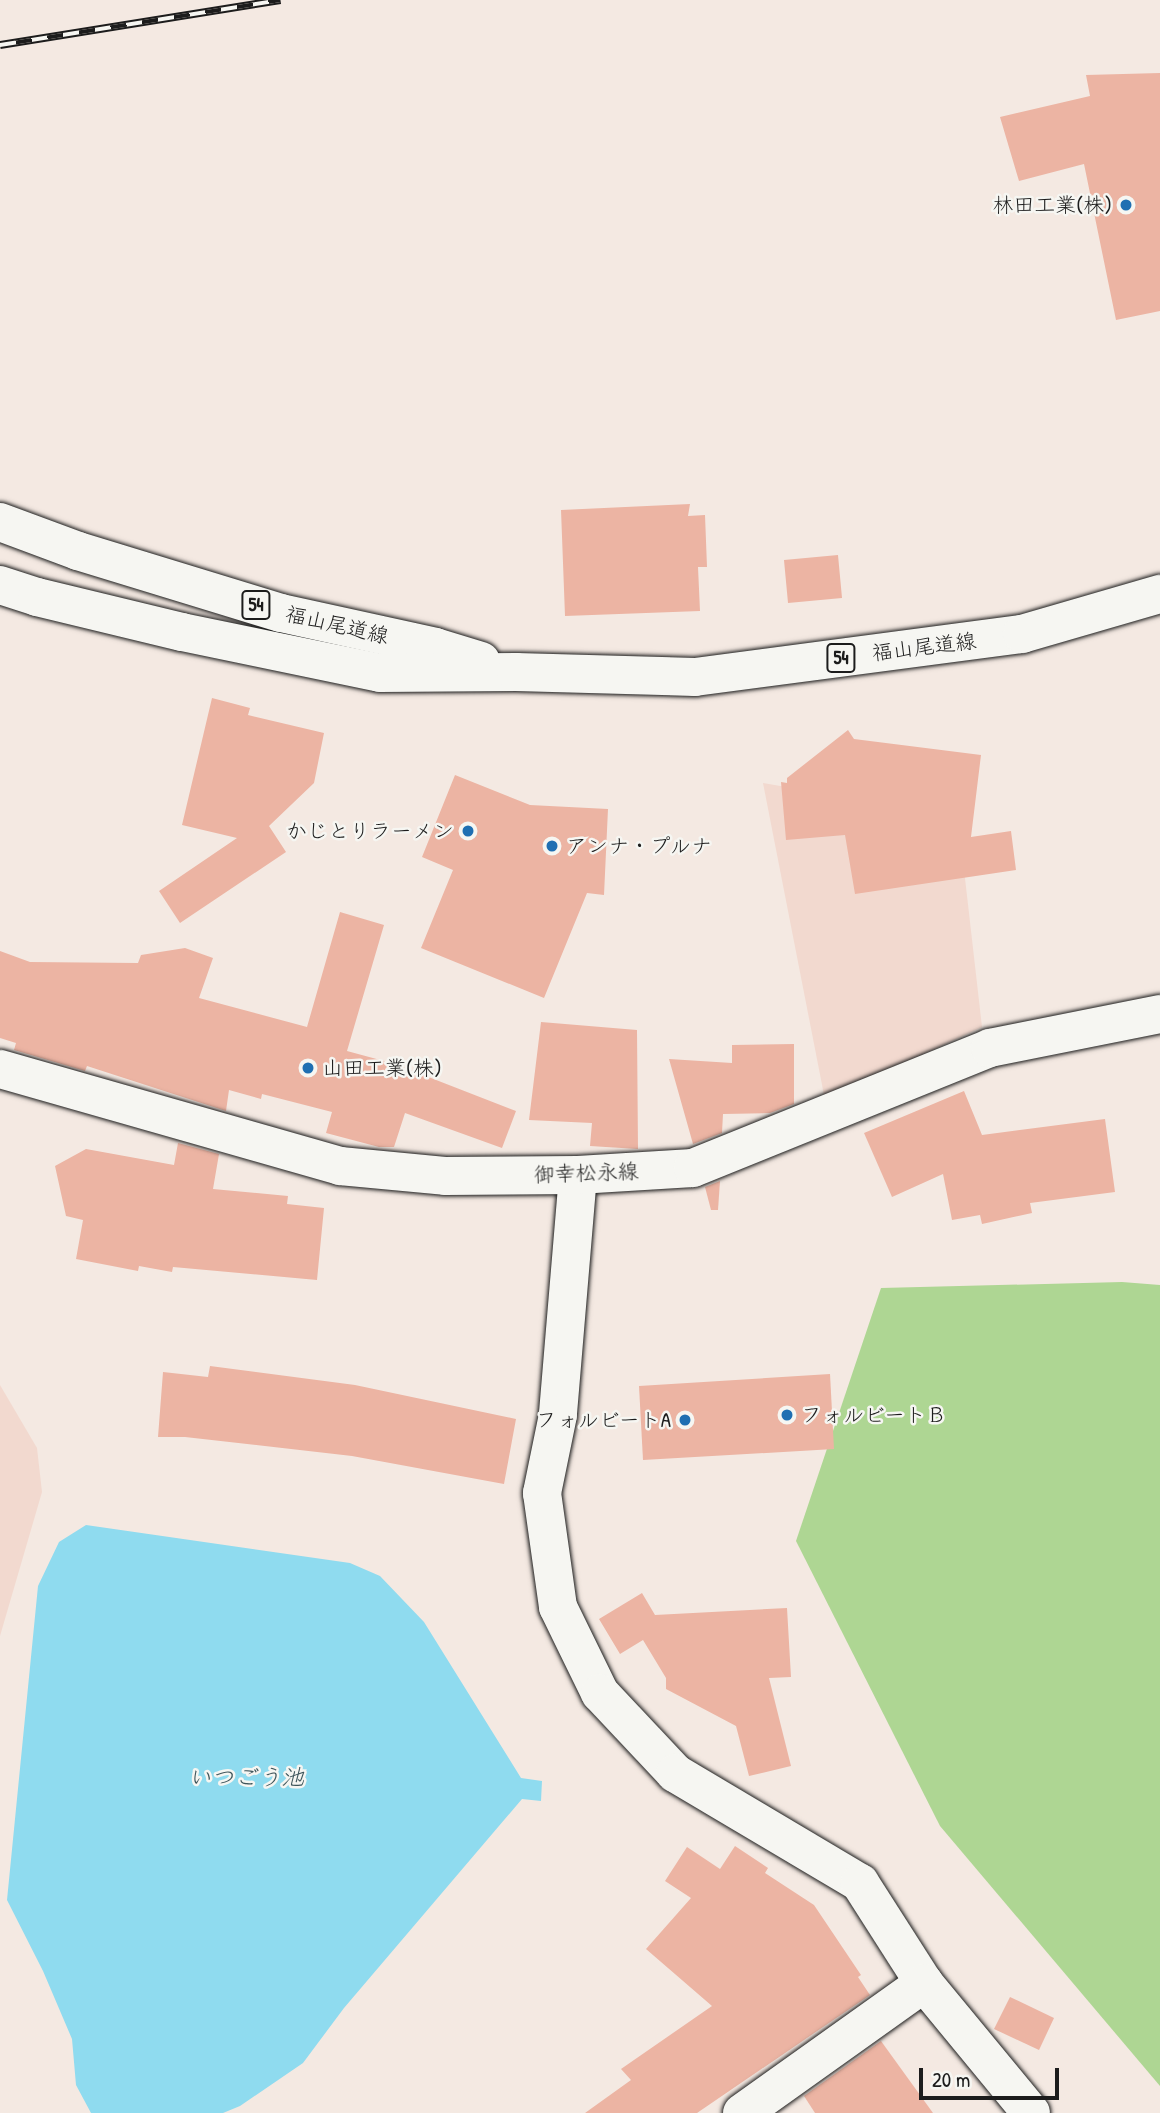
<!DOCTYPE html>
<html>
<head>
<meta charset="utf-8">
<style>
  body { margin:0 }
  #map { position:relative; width:1160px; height:2113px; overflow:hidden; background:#f4e9e2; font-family:"Patrick Hand","Klee One",sans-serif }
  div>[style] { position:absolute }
  .built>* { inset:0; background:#f2d9cf }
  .green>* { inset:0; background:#aed693 }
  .water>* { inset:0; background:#8fdbef }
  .building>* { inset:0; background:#ecb4a3 }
  .roads { filter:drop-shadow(0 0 2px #1c1c1c) drop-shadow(0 0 2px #1c1c1c) }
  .minor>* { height:38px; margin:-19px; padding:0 19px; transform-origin:19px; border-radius:19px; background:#f6f6f2 }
  .secondary>* { height:38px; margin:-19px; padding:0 19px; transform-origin:19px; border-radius:19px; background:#f6f6f2 }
  .primary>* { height:38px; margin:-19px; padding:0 19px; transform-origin:19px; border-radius:19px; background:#f6f6f2 }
  .rail>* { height:8px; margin-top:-4px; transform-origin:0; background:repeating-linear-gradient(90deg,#f6f6f2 0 16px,#1c1c1c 0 32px); box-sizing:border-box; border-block:2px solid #1c1c1c }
  .dots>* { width:19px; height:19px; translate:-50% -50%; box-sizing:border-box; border:4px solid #f6f6f2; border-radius:50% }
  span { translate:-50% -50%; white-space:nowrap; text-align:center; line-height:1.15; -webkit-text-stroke:5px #f6f6f2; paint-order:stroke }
  .shield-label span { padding:2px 5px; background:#f6f6f2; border:2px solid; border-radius:5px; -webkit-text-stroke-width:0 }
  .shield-label { font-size:19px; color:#1c1c1c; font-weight:700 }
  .poi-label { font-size:21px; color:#1c1c1c }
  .right { translate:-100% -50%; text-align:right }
  .left { translate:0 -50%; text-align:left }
  .street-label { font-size:21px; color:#1c1c1c }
  .water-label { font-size:23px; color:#3e555b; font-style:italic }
  .scale { position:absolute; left:919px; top:2068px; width:140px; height:32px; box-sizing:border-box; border:4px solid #1c1c1c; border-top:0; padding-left:9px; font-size:21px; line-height:24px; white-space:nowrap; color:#1c1c1c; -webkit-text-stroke:5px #f6f6f2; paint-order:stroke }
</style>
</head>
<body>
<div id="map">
  <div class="built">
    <i style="clip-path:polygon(763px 783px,958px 817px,982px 1027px,825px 1100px)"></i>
    <i style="clip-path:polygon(0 1385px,37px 1448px,42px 1492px,0 1636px)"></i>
  </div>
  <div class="green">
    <i style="clip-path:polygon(1122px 1282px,1160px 1285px,1160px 2086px,940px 1826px,796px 1541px,881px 1288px)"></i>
  </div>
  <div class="water">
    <i style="clip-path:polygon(86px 1525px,350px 1563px,380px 1576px,424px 1622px,521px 1778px,542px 1781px,541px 1801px,522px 1799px,344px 2008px,303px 2063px,240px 2106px,223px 2113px,91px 2113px,76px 2085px,72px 2039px,43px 1971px,7px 1900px,38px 1586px,59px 1542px)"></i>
  </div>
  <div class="building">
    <i style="clip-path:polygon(1160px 73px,1160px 311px,1116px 320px,1084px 164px,1019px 181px,1000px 117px,1090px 96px,1086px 75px)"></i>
    <i style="clip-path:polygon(690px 504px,688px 516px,705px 515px,707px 567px,698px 567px,700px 611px,565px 616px,561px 510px)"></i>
    <i style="clip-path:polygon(838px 555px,842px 598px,788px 603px,784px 560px)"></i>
    <i style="clip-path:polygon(212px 698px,250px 708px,248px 715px,324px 733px,314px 783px,269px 826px,286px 852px,180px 923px,159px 891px,237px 838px,182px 825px)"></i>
    <i style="clip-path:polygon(848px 730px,854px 739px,981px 755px,971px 837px,1011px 831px,1016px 870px,855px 894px,845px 835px,786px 840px,781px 782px,787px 783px,787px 778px)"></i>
    <i style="clip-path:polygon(455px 775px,530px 805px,608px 809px,604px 895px,587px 893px,544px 998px,421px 948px,453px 870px,422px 857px)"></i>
    <i style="clip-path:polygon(340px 912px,384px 925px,347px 1051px,395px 1064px,516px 1111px,502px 1148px,405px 1113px,394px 1147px,379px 1147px,326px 1133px,332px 1112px,262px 1094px,261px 1099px,229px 1090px,226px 1111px,87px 1066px,85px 1071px,14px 1050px,16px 1043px,0 1038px,0 951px,30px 962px,138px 963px,141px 955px,185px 948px,213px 958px,199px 998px,307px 1027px)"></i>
    <i style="clip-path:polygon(541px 1022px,637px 1030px,638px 1149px,590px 1146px,592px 1123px,529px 1120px)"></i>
    <i style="clip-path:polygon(794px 1044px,794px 1104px,770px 1113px,723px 1114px,722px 1133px,693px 1144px,669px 1059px,732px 1063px,732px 1045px)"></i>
    <i style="clip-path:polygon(964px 1091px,982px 1135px,1105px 1119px,1115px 1192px,1030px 1203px,1032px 1213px,982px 1224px,980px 1215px,952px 1220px,943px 1174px,892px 1197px,864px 1133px)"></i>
    <i style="clip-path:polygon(178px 1143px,219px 1154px,213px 1189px,288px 1196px,287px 1204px,324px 1208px,317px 1280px,173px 1267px,172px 1272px,139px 1266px,138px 1271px,76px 1259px,83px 1220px,66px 1216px,55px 1166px,86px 1149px,174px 1165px)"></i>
    <i style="clip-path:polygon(720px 1181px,718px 1210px,711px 1210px,705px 1187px)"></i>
    <i style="clip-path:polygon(210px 1366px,355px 1385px,516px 1419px,504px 1484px,352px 1456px,185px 1437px,158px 1437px,163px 1372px,208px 1377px)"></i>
    <i style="clip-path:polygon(830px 1374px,834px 1449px,643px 1460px,639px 1386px)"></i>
    <i style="clip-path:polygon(642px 1593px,655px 1615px,787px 1608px,791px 1677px,769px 1678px,791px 1766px,749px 1776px,736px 1726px,666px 1689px,666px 1678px,643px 1640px,620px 1654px,599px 1619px)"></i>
    <i style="clip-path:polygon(735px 1846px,768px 1868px,765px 1873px,814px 1905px,861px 1975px,858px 1977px,870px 1995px,697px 2113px,585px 2113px,631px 2080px,621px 2069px,712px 2006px,646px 1949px,691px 1898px,665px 1881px,687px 1847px,720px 1869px)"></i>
    <i style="clip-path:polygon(1010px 1997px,1054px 2018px,1039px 2050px,994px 2029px)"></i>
    <i style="clip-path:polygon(881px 2041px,933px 2113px,815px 2113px,804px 2096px)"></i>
  </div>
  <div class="roads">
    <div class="minor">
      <i style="left:578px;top:1175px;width:241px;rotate:94.8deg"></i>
      <i style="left:558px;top:1415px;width:80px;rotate:101.6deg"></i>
      <i style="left:542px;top:1493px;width:115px;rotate:82deg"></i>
      <i style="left:558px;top:1607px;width:96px;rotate:64deg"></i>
      <i style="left:600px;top:1693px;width:110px;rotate:46.8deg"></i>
      <i style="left:675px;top:1773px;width:215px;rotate:30.7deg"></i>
      <i style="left:860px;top:1883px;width:119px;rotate:57.4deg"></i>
      <i style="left:924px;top:1983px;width:168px;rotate:50.5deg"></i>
      <i style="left:742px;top:2113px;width:224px;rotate:-35.5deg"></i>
    </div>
    <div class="secondary">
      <i style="left:0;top:1069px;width:354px;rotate:15.9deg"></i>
      <i style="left:340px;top:1166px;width:105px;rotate:5.4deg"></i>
      <i style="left:445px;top:1176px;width:133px;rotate:-0.4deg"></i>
      <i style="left:578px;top:1175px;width:115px;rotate:-3.5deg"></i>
      <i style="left:693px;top:1168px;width:320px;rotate:-22deg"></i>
      <i style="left:990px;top:1048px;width:173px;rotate:-11.3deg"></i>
    </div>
    <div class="primary">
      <i style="left:0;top:522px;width:83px;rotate:20.4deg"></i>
      <i style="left:78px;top:551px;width:212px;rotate:17deg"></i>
      <i style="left:281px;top:613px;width:158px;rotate:12.4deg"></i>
      <i style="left:435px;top:647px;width:48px;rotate:16.9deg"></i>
      <i style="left:0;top:585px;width:39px;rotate:18deg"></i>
      <i style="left:37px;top:597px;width:149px;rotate:13.6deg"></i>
      <i style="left:182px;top:632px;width:202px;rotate:11.7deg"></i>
      <i style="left:380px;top:673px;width:136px;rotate:-0.4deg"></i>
      <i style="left:516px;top:672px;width:179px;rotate:1.6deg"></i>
      <i style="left:695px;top:677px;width:330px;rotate:-7.5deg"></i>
      <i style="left:1022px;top:634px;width:144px;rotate:-16.2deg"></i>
    </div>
  </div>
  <div class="rail">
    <i style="left:0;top:45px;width:284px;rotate:-9.1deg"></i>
  </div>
  <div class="dots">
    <i style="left:1126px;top:205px;background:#1f6fb2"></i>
    <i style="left:468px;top:831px;background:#1f6fb2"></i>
    <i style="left:552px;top:846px;background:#1f6fb2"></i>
    <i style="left:308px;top:1068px;background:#1f6fb2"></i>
    <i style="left:787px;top:1415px;background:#1f6fb2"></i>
    <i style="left:685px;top:1420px;background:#1f6fb2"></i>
  </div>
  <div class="shield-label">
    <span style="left:256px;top:605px">54</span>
    <span style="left:841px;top:658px">54</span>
  </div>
  <div class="poi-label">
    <span class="right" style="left:1112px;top:205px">林田工業(株)</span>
    <span class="right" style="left:454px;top:831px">かじとりラーメン</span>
    <span class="left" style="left:566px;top:846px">アンナ・プルナ</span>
    <span class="left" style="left:322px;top:1068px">山田工業(株)</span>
    <span class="left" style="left:801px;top:1415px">フォルビートＢ</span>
    <span class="right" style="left:671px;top:1420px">フォルビートA</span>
  </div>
  <div class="street-label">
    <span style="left:337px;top:625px;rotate:13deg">福山尾道線</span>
    <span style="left:924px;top:647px;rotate:-7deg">福山尾道線</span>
    <span style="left:586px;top:1173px;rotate:-2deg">御幸松永線</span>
  </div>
  <div class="water-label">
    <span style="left:246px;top:1777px">いつごう池</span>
  </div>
  <div class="scale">20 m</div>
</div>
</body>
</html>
